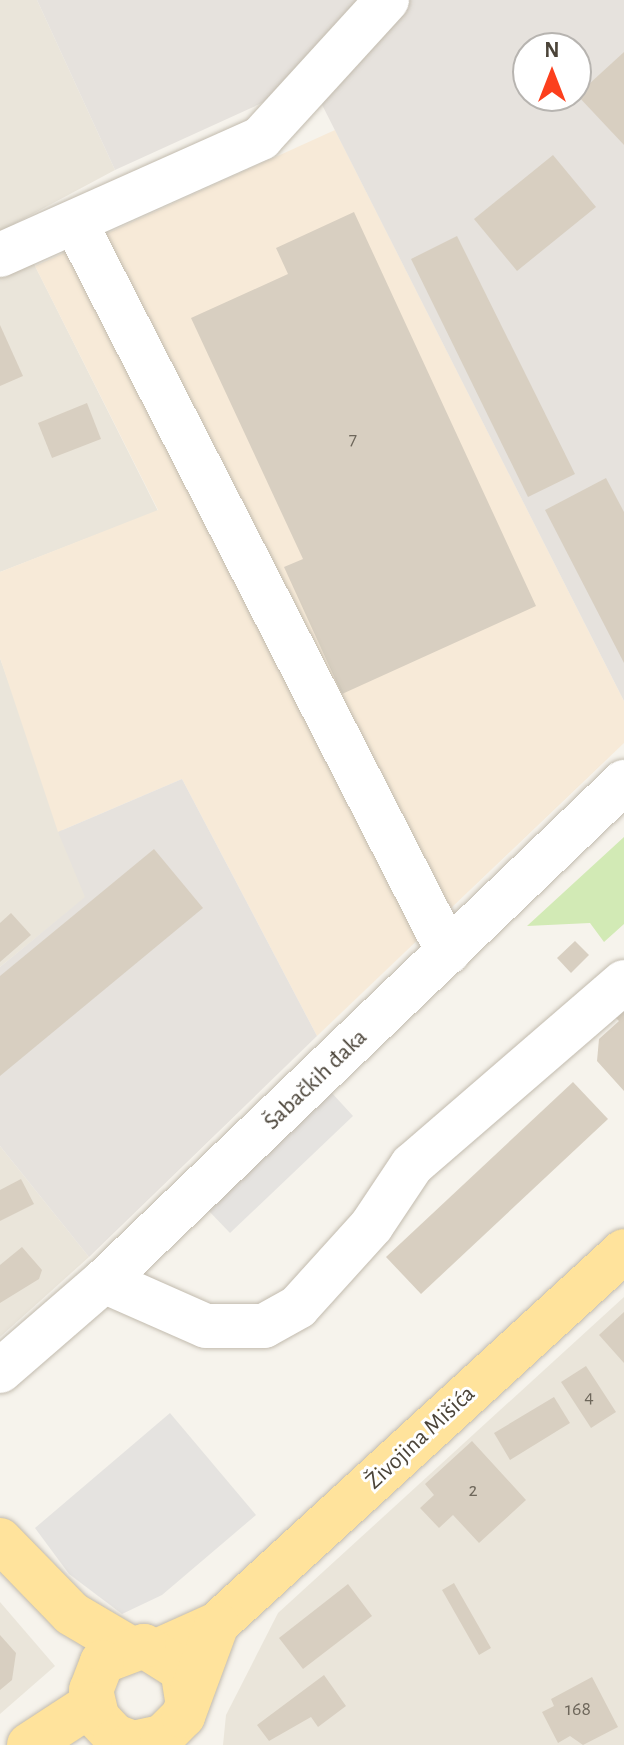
<!DOCTYPE html>
<html>
<head>
<meta charset="utf-8">
<style>
  body { margin:0 }
  #map { position:relative; width:624px; height:1745px; overflow:hidden; background:#f6f3ec; font-family:"Alegreya Sans",sans-serif }
  div>[style] { position:absolute }
  .residential>* { inset:0; background:#eae5da }
  .commercial>* { inset:0; background:#f7ead8 }
  .industrial>* { inset:0; background:#e6e2dd }
  .green>* { inset:0; background:#d2eab5 }
  .parking>* { inset:0; background:#e5e3e0 }
  .building>* { inset:0; background:#d8cfc1 }
  .roads { filter:drop-shadow(0 0 2px #c2bbae) drop-shadow(0 0 2px #c2bbae) }
  .minor>* { height:44px; margin:-22px; padding:0 22px; transform-origin:22px; border-radius:22px; background:#fff }
  .major>* { height:44px; margin:-22px; padding:0 22px; transform-origin:22px; border-radius:22px; background:#ffe39c }
  span { translate:-50% -50%; white-space:nowrap; text-align:center; line-height:1.15; -webkit-text-stroke:6px #fff; paint-order:stroke }
  .number-label { font-size:20px; color:#6e675b }
  .number-label span { -webkit-text-stroke-width:0 }
  .street-label { font-size:24px; color:#4b4439 }
  .north { position:absolute; left:512px; top:32px; width:80px; height:80px; box-sizing:border-box; background:#fff; border:2px solid #b7b4b0; border-radius:50%; rotate:0deg; font-size:22px; font-weight:700; line-height:32px; text-align:center; color:#4b4439 }
  .north::after { content:''; display:block; margin:auto; width:28px; height:36px; background:#fc3f1d; clip-path:polygon(50% 0,100% 100%,50% 72%,0 100%) }
</style>
</head>
<body>
<div id="map">
  <div class="residential">
    <i style="clip-path:polygon(0 0,37px 0,115px 170px,14px 224px,158px 511px,0 572px)"></i>
    <i style="clip-path:polygon(0 658px,86px 897px,0 967px)"></i>
    <i style="clip-path:polygon(0 1146px,89px 1257px,0 1337px)"></i>
    <i style="clip-path:polygon(624px 1297px,624px 1745px,223px 1745px,226px 1715px,278px 1613px)"></i>
    <i style="clip-path:polygon(0 1602px,55px 1666px,0 1714px)"></i>
  </div>
  <div class="commercial">
    <i style="clip-path:polygon(335px 130px,624px 701px,624px 743px,317px 1036px,182px 779px,58px 832px,0 658px,0 572px,158px 510px,35px 266px)"></i>
  </div>
  <div class="industrial">
    <i style="clip-path:polygon(evenodd,37px 0,624px 0,624px 701px,310px 81px,115px 170px,37px 0,528px 48px,576px 48px,576px 96px,528px 96px,528px 48px)"></i>
    <i style="clip-path:polygon(182px 779px,317px 1036px,89px 1257px,0 1146px,0 967px,85px 897px,58px 832px)"></i>
  </div>
  <div class="green">
    <i style="clip-path:polygon(624px 837px,624px 924px,604px 942px,590px 923px,527px 926px)"></i>
  </div>
  <div class="parking">
    <i style="clip-path:polygon(331px 1092px,353px 1116px,230px 1233px,207px 1209px)"></i>
    <i style="clip-path:polygon(170px 1413px,256px 1515px,162px 1595px,122px 1614px,69px 1574px,35px 1528px)"></i>
  </div>
  <div class="building">
    <i style="clip-path:polygon(624px 52px,624px 145px,577px 95px)"></i>
    <i style="clip-path:polygon(553px 155px,596px 207px,517px 271px,474px 219px)"></i>
    <i style="clip-path:polygon(354px 212px,536px 606px,342px 694px,284px 567px,303px 559px,191px 318px,288px 274px,276px 248px)"></i>
    <i style="clip-path:polygon(457px 236px,575px 474px,528px 497px,411px 259px)"></i>
    <i style="clip-path:polygon(0 325px,23px 376px,0 386px)"></i>
    <i style="clip-path:polygon(87px 403px,101px 439px,52px 458px,38px 423px)"></i>
    <i style="clip-path:polygon(606px 478px,624px 512px,624px 663px,545px 510px)"></i>
    <i style="clip-path:polygon(154px 849px,203px 908px,0 1076px,0 976px)"></i>
    <i style="clip-path:polygon(11px 913px,31px 935px,0 962px,0 923px)"></i>
    <i style="clip-path:polygon(575px 941px,589px 955px,571px 973px,557px 958px)"></i>
    <i style="clip-path:polygon(624px 1002px,624px 1091px,597px 1061px,599px 1039px,619px 1021px,611px 1013px)"></i>
    <i style="clip-path:polygon(573px 1082px,608px 1119px,421px 1294px,386px 1257px)"></i>
    <i style="clip-path:polygon(21px 1179px,34px 1204px,0 1221px,0 1190px)"></i>
    <i style="clip-path:polygon(22px 1247px,42px 1270px,39px 1279px,0 1303px,0 1265px)"></i>
    <i style="clip-path:polygon(624px 1312px,624px 1363px,599px 1335px)"></i>
    <i style="clip-path:polygon(586px 1366px,616px 1412px,591px 1428px,561px 1382px)"></i>
    <i style="clip-path:polygon(554px 1397px,570px 1423px,510px 1460px,494px 1433px)"></i>
    <i style="clip-path:polygon(472px 1441px,526px 1500px,479px 1543px,453px 1515px,439px 1528px,420px 1508px,434px 1495px,425px 1484px)"></i>
    <i style="clip-path:polygon(454px 1583px,491px 1648px,479px 1655px,442px 1590px)"></i>
    <i style="clip-path:polygon(348px 1584px,372px 1616px,303px 1669px,279px 1638px)"></i>
    <i style="clip-path:polygon(0 1635px,16px 1653px,12px 1680px,0 1690px)"></i>
    <i style="clip-path:polygon(324px 1675px,346px 1706px,318px 1727px,311px 1717px,269px 1741px,257px 1725px)"></i>
    <i style="clip-path:polygon(592px 1677px,618px 1727px,583px 1745px,570px 1736px,558px 1743px,542px 1712px,554px 1706px,551px 1699px)"></i>
  </div>
  <div class="roads">
    <div class="minor">
      <i style="left:75px;top:222px;width:820px;rotate:62.93deg"></i>
      <i style="left:0;top:255px;width:286px;rotate:-24.1deg"></i>
      <i style="left:261px;top:138px;width:187px;rotate:-47.6deg"></i>
      <i style="left:104px;top:1281px;width:111px;rotate:23.8deg"></i>
      <i style="left:206px;top:1326px;width:58px"></i>
      <i style="left:264px;top:1326px;width:39px;rotate:-29deg"></i>
      <i style="left:298px;top:1307px;width:110px;rotate:-47.9deg"></i>
      <i style="left:372px;top:1225px;width:72px;rotate:-56.3deg"></i>
      <i style="left:412px;top:1165px;width:280px;rotate:-40.8deg"></i>
      <i style="left:0;top:1371px;width:138px;rotate:-40.9deg"></i>
      <i style="left:104px;top:1281px;width:721px;rotate:-43.82deg"></i>
    </div>
    <div class="major">
      <i style="left:0;top:1540px;width:103px;rotate:45.8deg"></i>
      <i style="left:72px;top:1614px;width:65px;rotate:30.5deg"></i>
      <i style="left:159px;top:1650px;width:64px;rotate:-24.1deg"></i>
      <i style="left:217px;top:1624px;width:552px;rotate:-42.5deg"></i>
      <i style="left:187px;top:1700px;width:30px;rotate:-99deg"></i>
      <i style="left:182px;top:1670px;width:45px;rotate:-147.7deg"></i>
      <i style="left:144px;top:1646px;width:45px;rotate:159.1deg"></i>
      <i style="left:102px;top:1662px;width:30px;rotate:111deg"></i>
      <i style="left:91px;top:1690px;width:28px;rotate:77deg"></i>
      <i style="left:97px;top:1717px;width:26px;rotate:47deg"></i>
      <i style="left:115px;top:1736px;width:19px;rotate:21deg"></i>
      <i style="left:133px;top:1743px;width:30px;rotate:-12deg"></i>
      <i style="left:162px;top:1737px;width:30px;rotate:-45deg"></i>
      <i style="left:183px;top:1716px;width:98px;rotate:-69.7deg"></i>
      <i style="left:29px;top:1745px;width:75px;rotate:-33.1deg"></i>
    </div>
  </div>
  <div class="number-label">
    <span style="left:353px;top:439px">7</span>
    <span style="left:589px;top:1397px">4</span>
    <span style="left:473px;top:1490px">2</span>
    <span style="left:578px;top:1709px">168</span>
  </div>
  <div class="street-label">
    <span style="left:316px;top:1080px;rotate:-44deg">Šabačkih đaka</span>
    <span style="left:421px;top:1438px;rotate:-43deg">Živojina Mišića</span>
  </div>
  <div class="north">N</div>
</div>
</body>
</html>
